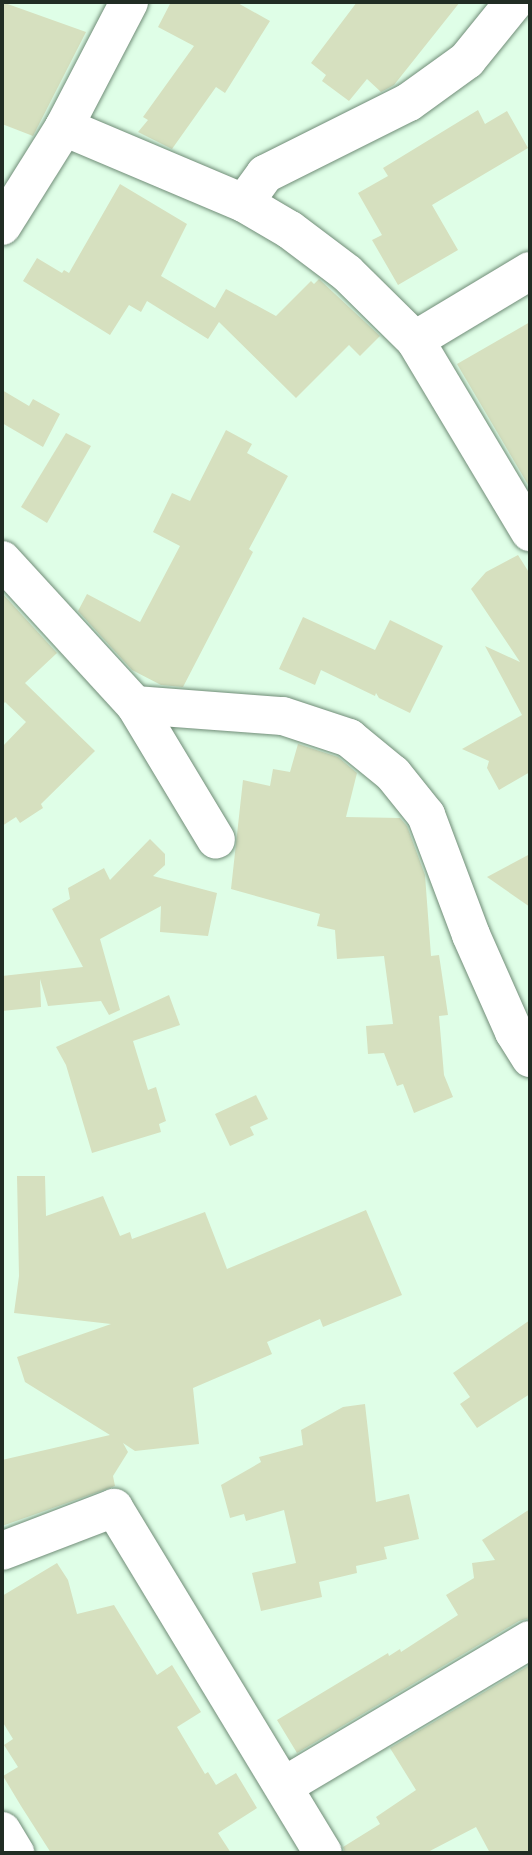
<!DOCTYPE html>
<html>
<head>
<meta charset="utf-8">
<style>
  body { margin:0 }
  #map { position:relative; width:532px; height:1855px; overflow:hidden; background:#dffee7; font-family:"PT Sans Narrow",sans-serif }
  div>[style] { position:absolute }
  .building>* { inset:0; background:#d6e0bf }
  .roads { filter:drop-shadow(0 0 2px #708c77) drop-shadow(0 0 2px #708c77) }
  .minor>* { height:38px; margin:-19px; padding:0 19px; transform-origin:19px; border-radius:19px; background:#fff }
  .tertiary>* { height:38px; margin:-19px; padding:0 19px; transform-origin:19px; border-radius:19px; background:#fff }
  span { translate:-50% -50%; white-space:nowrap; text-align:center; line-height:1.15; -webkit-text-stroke:7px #fff; paint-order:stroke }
  .frame { position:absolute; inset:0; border:4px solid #212d24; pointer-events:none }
</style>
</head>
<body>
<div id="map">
  <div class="building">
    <i style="clip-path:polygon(2px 2px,86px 32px,33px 136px,2px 124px)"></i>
    <i style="clip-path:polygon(171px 2px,236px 2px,270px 21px,225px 93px,216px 87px,172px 149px,138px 132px,148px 120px,143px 117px,194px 46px,158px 27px)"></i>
    <i style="clip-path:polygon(357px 2px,460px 2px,394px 85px,381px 92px,367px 79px,349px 101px,322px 81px,326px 75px,311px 63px)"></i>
    <i style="clip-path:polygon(478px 110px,485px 124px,507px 111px,528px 148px,432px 205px,458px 250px,398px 285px,372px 240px,382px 235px,358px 193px,388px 176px,383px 168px)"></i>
    <i style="clip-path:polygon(120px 184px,187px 224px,161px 276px,215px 308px,226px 289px,276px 316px,311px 281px,314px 284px,319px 279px,380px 336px,360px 356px,349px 345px,296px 398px,219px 322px,208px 339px,147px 301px,141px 312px,129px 305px,110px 335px,23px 281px,37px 258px,62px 273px,64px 270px,69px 273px)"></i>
    <i style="clip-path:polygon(530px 322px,530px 488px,457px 364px)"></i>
    <i style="clip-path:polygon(2px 390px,29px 406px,33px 399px,60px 414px,43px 447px,2px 423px)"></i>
    <i style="clip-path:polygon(226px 430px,252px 444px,247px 453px,288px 476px,249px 549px,253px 552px,183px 687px,161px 685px,132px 670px,78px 611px,87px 594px,140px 622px,180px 546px,153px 532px,172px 493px,190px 501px)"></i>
    <i style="clip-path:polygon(66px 433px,91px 446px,47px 523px,21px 507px)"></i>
    <i style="clip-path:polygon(518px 555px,530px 574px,530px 772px,499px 790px,487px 768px,489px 761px,462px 749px,522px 715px,485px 646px,520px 662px,471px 589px,486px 572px)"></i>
    <i style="clip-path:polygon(2px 593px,57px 653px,25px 683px,95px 751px,41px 804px,43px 808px,20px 823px,16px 817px,2px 826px,2px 747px,26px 722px,5px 702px,2px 706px)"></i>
    <i style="clip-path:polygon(303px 617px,375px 650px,390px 620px,443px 646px,410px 713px,379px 698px,376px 693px,375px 696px,321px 670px,315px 685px,279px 669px)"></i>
    <i style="clip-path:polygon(298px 744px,338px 757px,357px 773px,346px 817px,400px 818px,407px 826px,425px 875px,431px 956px,439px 955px,448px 1015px,439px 1016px,444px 1075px,453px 1097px,414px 1113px,403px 1084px,397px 1086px,384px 1053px,368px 1054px,366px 1026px,393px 1024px,384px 956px,337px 959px,335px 930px,317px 926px,320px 914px,231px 889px,243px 780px,270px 786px,273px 769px,290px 772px)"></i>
    <i style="clip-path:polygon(150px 839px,165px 854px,165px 865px,153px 876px,217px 893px,208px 936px,160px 932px,161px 906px,100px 939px,120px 1010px,109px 1015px,101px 1001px,48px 1006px,40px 979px,41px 1007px,2px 1011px,2px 976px,83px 967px,52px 909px,70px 899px,68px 888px,104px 868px,110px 880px)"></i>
    <i style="clip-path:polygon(530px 854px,530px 907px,487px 877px)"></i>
    <i style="clip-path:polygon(169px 995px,180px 1025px,133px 1041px,148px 1090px,156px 1087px,166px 1121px,159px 1124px,161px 1132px,92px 1153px,66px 1065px,56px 1047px)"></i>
    <i style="clip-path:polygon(256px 1095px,268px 1119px,250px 1127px,254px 1135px,230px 1146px,215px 1114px)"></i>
    <i style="clip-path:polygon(17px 1176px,45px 1176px,46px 1216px,103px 1196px,120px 1236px,130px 1232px,132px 1239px,205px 1212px,227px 1269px,366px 1210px,402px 1295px,323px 1327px,320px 1319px,267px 1342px,272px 1354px,193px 1388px,199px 1444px,135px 1451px,123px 1443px,128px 1452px,113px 1476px,115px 1486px,2px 1526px,2px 1460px,110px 1435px,25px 1382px,17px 1357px,111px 1324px,14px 1313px,19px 1276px)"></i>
    <i style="clip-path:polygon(530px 1320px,530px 1394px,477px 1428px,460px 1404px,470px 1397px,453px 1373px)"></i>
    <i style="clip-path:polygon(365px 1404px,376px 1502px,409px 1494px,419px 1539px,384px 1547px,387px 1559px,356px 1566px,357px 1573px,319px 1582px,322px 1597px,261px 1611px,252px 1573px,296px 1563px,284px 1510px,246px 1521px,244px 1514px,230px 1518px,221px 1485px,261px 1462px,259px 1457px,303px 1445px,301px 1430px,343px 1407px)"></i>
    <i style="clip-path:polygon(530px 1509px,530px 1618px,519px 1621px,297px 1753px,277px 1720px,388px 1653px,389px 1656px,400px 1649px,401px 1652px,458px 1615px,446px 1595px,474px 1578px,472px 1563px,495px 1560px,482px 1540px)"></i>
    <i style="clip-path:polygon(57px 1563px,68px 1580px,77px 1614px,114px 1605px,157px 1675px,172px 1665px,201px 1712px,177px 1727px,205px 1774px,208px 1772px,216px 1785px,236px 1773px,257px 1808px,218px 1833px,231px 1853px,51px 1853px,21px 1806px,3px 1776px,18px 1767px,4px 1745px,13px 1739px,2px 1721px,2px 1596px)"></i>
    <i style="clip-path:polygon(530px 1665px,530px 1853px,490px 1853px,476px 1827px,426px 1853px,345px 1853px,343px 1847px,380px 1824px,376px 1817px,416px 1790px,390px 1748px)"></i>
  </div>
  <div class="roads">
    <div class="minor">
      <i style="left:244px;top:203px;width:36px;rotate:-54deg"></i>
      <i style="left:265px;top:174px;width:161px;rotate:-26.6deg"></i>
      <i style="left:409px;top:102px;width:72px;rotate:-35.9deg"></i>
      <i style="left:467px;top:60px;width:75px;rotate:-51deg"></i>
      <i style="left:2px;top:226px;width:117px;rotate:-57.9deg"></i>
      <i style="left:64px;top:127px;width:141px;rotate:-62.5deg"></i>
      <i style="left:415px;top:340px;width:134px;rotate:-31deg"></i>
      <i style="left:2px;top:560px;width:197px;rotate:47.5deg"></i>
      <i style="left:135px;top:705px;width:157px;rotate:59deg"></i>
      <i style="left:135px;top:705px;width:148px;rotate:4.3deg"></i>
      <i style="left:283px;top:716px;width:70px;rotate:18.4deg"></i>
      <i style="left:349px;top:738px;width:57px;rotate:39.3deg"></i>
      <i style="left:393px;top:774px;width:53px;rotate:51.2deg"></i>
      <i style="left:426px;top:815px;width:128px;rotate:69.4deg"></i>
      <i style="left:471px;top:935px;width:106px;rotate:66.1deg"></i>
      <i style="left:514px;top:1032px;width:31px;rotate:58deg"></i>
      <i style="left:2px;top:1551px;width:120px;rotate:-21deg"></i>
      <i style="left:114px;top:1508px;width:403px;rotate:58.8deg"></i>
      <i style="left:284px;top:1786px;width:286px;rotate:-30.7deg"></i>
    </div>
    <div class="tertiary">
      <i style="left:64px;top:127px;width:195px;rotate:22.9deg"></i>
      <i style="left:244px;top:203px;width:53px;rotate:30.4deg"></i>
      <i style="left:290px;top:230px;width:71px;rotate:37deg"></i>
      <i style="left:347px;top:273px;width:95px;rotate:44.6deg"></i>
      <i style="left:415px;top:340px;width:224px;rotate:59.1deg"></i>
      <i style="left:2px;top:1831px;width:26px;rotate:59deg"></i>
    </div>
  </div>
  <div class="frame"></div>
</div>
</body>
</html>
